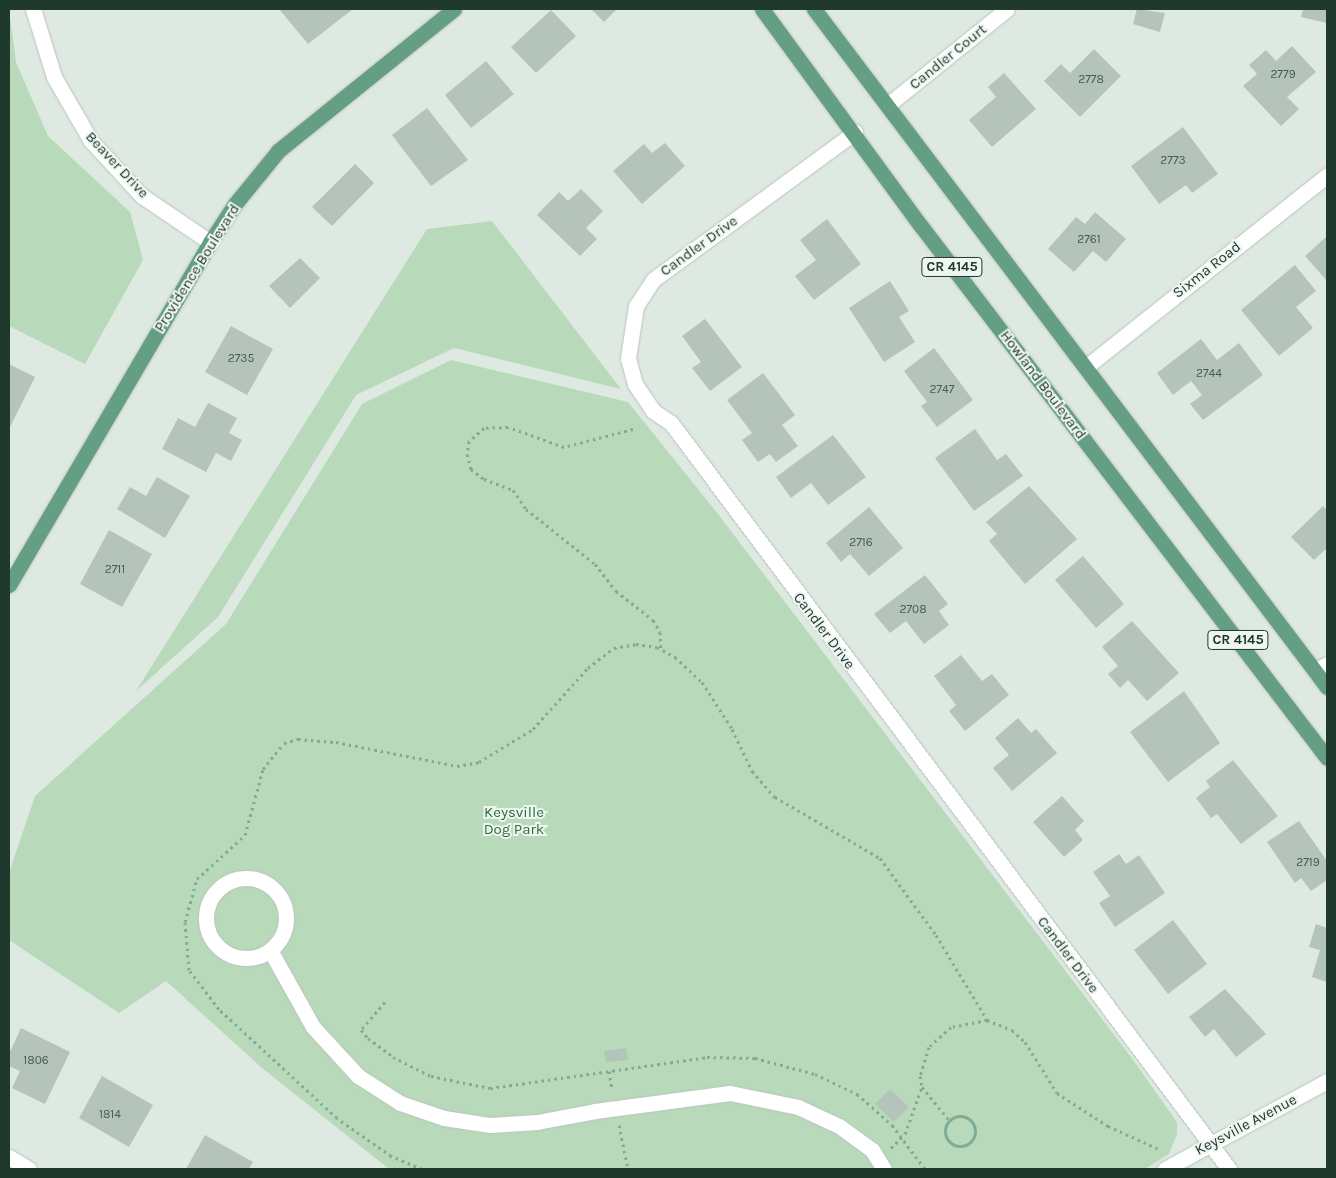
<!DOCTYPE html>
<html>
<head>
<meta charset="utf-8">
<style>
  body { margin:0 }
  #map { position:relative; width:1336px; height:1178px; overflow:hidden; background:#dee9e2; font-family:Karla,sans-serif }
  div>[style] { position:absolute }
  .green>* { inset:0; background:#b8daba }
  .building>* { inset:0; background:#b4c4bb }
  .path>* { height:3px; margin-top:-1.5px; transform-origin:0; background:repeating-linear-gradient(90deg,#80ac95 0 2.5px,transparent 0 6.5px) }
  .path>.ring { margin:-1.5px; padding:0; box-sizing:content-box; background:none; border:3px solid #80ac95; border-radius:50% }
  .roads { filter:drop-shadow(0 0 1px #bcc4c0) drop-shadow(0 0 1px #bcc4c0) }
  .minor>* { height:15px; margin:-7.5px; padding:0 7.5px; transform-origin:7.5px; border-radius:7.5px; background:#fff }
  .minor>.ring { margin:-7.5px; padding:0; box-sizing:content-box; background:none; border:15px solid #fff; border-radius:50% }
  .major>* { height:15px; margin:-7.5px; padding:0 7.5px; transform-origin:7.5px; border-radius:7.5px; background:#649e83 }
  span { translate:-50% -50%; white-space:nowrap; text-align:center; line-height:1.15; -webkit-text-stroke:4px #eff6f1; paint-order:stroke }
  .number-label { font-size:12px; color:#455c50 }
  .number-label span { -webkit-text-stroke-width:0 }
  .shield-label span { padding:1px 4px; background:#eff6f1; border:1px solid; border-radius:4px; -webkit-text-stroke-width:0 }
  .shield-label { font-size:14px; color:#20392d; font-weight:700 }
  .street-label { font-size:15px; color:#20392d }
  .park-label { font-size:15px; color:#2c6e38 }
  .frame { position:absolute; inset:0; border:10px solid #20392d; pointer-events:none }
</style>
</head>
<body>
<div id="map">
  <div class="green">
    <i style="clip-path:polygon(9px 9px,16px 62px,48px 136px,130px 212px,143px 260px,85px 364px,9px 326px)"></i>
    <i style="clip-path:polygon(492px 221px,621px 389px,454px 348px,356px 395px,218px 617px,136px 691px,427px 229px)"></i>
    <i style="clip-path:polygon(451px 360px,628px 402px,718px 514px,1131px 1057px,1177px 1122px,1177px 1134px,1169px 1154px,1145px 1169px,389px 1169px,262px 1068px,166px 981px,119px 1013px,9px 940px,9px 873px,35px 796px,226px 624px,362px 404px)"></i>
  </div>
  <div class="building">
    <i style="clip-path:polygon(279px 9px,353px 9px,308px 44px)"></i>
    <i style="clip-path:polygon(591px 9px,617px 9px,604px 22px)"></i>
    <i style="clip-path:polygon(1137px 9px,1165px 13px,1160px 32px,1133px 24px)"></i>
    <i style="clip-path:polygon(1303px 9px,1327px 9px,1327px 23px,1301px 17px)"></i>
    <i style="clip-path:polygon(551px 10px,576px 36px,536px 73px,511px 47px)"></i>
    <i style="clip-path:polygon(1292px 46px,1316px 72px,1287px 97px,1299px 109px,1281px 126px,1243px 86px,1257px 74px,1249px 65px,1266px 50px,1276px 61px)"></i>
    <i style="clip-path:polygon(1094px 49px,1121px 76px,1080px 117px,1044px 81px,1061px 64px,1070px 73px)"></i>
    <i style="clip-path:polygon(486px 61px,514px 94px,471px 128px,445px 95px)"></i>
    <i style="clip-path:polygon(1004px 73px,1036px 109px,992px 147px,969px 120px,996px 97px,988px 87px)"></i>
    <i style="clip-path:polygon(427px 108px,468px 160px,431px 186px,392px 135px)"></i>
    <i style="clip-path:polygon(1183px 127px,1218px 174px,1192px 193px,1186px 185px,1159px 204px,1131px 166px)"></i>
    <i style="clip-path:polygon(665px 143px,685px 166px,642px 204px,613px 171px,644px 144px,652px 153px)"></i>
    <i style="clip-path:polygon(355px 164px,374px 183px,332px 226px,312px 207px)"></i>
    <i style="clip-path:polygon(581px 189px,603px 211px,586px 228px,597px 239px,580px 256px,537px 215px,559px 192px,568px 201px)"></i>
    <i style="clip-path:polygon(1095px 212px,1126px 239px,1106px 262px,1093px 251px,1074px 272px,1048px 249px,1076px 217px,1085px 224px)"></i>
    <i style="clip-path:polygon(827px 219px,861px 264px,814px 300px,795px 276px,816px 260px,800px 240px)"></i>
    <i style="clip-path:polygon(1327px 236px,1327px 281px,1305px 256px)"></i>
    <i style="clip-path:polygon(300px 258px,320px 278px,290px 308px,269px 286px)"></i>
    <i style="clip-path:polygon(1295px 265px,1316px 291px,1296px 307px,1313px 328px,1279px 356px,1241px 310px)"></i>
    <i style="clip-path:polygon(890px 281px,909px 311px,899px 317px,915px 342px,884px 362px,849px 308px)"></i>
    <i style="clip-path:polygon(705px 319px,742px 367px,710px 391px,692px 368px,701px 362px,682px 336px)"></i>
    <i style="clip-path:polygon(231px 326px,273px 349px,247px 395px,205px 372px)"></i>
    <i style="clip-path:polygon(1201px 339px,1217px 360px,1239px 343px,1263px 375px,1203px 420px,1190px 404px,1202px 395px,1191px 381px,1173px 395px,1157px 373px)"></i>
    <i style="clip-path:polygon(934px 348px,973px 400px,937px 427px,921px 406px,927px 402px,904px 371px)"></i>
    <i style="clip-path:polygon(9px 364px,35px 377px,9px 429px)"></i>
    <i style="clip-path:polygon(763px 373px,795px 415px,782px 425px,798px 446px,776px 462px,770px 454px,758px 462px,742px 440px,752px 433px,727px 400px)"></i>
    <i style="clip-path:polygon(208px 403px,237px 418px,229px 433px,242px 440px,231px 461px,216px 453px,206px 472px,162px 449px,178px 418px,195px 427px)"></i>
    <i style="clip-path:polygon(975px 429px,997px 460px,1006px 454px,1023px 476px,974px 511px,935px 458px)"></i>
    <i style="clip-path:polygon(833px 435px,866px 477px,828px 505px,811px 483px,791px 498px,776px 477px)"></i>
    <i style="clip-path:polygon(157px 477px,190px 496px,165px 538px,117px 509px,130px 487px,146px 496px)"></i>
    <i style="clip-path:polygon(1029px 486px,1077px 539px,1025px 584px,989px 541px,997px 534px,986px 522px)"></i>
    <i style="clip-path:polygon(1323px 506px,1327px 510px,1327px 548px,1314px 560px,1291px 537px)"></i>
    <i style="clip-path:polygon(869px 507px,903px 548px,869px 576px,850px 554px,841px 562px,826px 543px)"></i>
    <i style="clip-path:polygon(109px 530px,152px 554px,122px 607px,80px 584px)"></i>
    <i style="clip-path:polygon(1083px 556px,1124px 604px,1096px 628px,1055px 580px)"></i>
    <i style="clip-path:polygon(925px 575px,948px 604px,939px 611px,949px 625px,924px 644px,906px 621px,890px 633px,874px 614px)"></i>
    <i style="clip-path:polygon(1132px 621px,1179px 673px,1147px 701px,1128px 680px,1120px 688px,1108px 674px,1118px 666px,1102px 647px)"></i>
    <i style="clip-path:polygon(961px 655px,982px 681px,992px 674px,1009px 695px,965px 731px,949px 711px,956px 705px,934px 676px)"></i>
    <i style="clip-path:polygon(1184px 691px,1220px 743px,1168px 782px,1130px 732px)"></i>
    <i style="clip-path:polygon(1018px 718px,1031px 733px,1036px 729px,1057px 753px,1012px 791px,993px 768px,1009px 755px,995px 738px)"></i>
    <i style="clip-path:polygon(1233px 760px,1278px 816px,1241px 844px,1217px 814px,1211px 818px,1196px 798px,1210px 787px,1206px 781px)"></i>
    <i style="clip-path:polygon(1062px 796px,1084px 821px,1075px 830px,1083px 840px,1064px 857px,1033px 822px)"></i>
    <i style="clip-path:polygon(1299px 821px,1327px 861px,1327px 880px,1311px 891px,1301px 878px,1295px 883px,1267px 842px)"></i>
    <i style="clip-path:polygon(1119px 854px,1126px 864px,1139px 855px,1165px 893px,1115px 927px,1099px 903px,1110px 896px,1093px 872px)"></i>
    <i style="clip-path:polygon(1173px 920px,1207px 964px,1168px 994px,1134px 950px)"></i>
    <i style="clip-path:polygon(1316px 924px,1327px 928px,1327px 982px,1312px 977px,1320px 950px,1309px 947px)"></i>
    <i style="clip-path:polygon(1225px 989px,1266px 1034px,1236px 1057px,1214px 1029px,1205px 1037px,1189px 1017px)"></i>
    <i style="clip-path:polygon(21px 1028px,70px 1052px,45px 1104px,12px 1088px,20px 1071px,9px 1066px,9px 1054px)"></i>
    <i style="clip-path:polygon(626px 1048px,628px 1060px,606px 1062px,604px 1051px)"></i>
    <i style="clip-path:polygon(102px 1076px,153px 1105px,129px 1147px,79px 1118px)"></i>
    <i style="clip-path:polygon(890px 1089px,909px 1107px,894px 1122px,875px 1104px)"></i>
    <i style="clip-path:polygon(205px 1135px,253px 1162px,249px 1169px,186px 1169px)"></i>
  </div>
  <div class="path">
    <i style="left:633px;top:429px;width:71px;rotate:165.4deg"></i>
    <i style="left:564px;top:447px;width:59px;rotate:-160.3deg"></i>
    <i style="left:508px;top:427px;width:24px;rotate:178deg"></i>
    <i style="left:484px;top:428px;width:20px;rotate:139deg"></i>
    <i style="left:469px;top:441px;width:13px;rotate:99deg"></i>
    <i style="left:467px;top:454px;width:16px;rotate:75deg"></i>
    <i style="left:471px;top:469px;width:16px;rotate:38deg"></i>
    <i style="left:484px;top:479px;width:31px;rotate:21deg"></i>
    <i style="left:513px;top:490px;width:23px;rotate:56deg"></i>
    <i style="left:526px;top:509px;width:88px;rotate:38.6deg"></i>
    <i style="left:595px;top:564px;width:34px;rotate:52deg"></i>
    <i style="left:616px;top:591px;width:47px;rotate:38.1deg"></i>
    <i style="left:653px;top:620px;width:14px;rotate:60deg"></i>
    <i style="left:660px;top:632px;width:18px;rotate:87deg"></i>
    <i style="left:385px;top:1002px;width:37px;rotate:131deg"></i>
    <i style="left:361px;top:1030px;width:11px;rotate:49deg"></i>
    <i style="left:368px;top:1038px;width:31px;rotate:37deg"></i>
    <i style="left:393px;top:1057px;width:42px;rotate:26.6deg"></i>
    <i style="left:431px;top:1076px;width:60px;rotate:11.5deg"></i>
    <i style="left:490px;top:1088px;width:219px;rotate:-8.1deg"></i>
    <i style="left:707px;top:1057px;width:48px;rotate:1.2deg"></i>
    <i style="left:755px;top:1058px;width:62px;rotate:14.9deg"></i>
    <i style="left:815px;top:1074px;width:47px;rotate:25.5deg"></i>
    <i style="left:857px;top:1094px;width:20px;rotate:41deg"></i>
    <i style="left:872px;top:1107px;width:27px;rotate:42deg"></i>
    <i style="left:892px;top:1125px;width:55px;rotate:53.1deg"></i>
    <i style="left:987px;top:1020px;width:27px;rotate:22deg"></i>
    <i style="left:1012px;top:1030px;width:18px;rotate:43deg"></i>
    <i style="left:1025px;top:1042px;width:60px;rotate:57.9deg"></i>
    <i style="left:1057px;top:1093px;width:61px;rotate:32.9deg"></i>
    <i style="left:1108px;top:1126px;width:56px;rotate:24.3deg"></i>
    <i style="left:609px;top:1071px;width:19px;rotate:81deg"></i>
    <i class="ring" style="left:945px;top:1116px;width:27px;height:27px"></i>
    <i style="left:619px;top:1125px;width:45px;rotate:78.4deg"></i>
    <i style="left:891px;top:1148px;width:20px;rotate:-45deg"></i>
    <i style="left:905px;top:1134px;width:50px;rotate:-70.1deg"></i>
    <i style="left:422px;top:1169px;width:34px;rotate:-157deg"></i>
    <i style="left:391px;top:1156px;width:66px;rotate:-144.9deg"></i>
    <i style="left:337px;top:1118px;width:161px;rotate:-137.3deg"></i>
    <i style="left:219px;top:1009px;width:49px;rotate:-127.6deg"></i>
    <i style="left:189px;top:970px;width:48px;rotate:-94.8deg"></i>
    <i style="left:185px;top:922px;width:45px;rotate:-74.4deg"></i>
    <i style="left:197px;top:879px;width:65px;rotate:-42.5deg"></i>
    <i style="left:245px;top:835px;width:68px;rotate:-74.7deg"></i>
    <i style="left:263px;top:769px;width:33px;rotate:-51deg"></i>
    <i style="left:284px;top:743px;width:15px;rotate:-16deg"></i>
    <i style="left:298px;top:739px;width:38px;rotate:5deg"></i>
    <i style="left:336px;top:742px;width:123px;rotate:11.2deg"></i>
    <i style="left:457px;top:766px;width:22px;rotate:-10deg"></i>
    <i style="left:479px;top:762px;width:63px;rotate:-31.4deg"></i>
    <i style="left:533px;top:729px;width:82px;rotate:-48deg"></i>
    <i style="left:588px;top:668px;width:33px;rotate:-38deg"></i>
    <i style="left:614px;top:648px;width:22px;rotate:-10deg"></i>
    <i style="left:636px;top:644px;width:21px;rotate:8deg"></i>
    <i style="left:657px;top:647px;width:21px;rotate:29deg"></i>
    <i style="left:675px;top:657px;width:37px;rotate:43deg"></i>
    <i style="left:702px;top:682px;width:56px;rotate:57.4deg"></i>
    <i style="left:732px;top:729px;width:47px;rotate:64.5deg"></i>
    <i style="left:752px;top:771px;width:35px;rotate:49deg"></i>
    <i style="left:775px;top:797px;width:121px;rotate:30.2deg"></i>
    <i style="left:880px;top:858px;width:95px;rotate:54deg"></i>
    <i style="left:936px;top:935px;width:99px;rotate:59deg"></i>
    <i style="left:987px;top:1020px;width:37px;rotate:169deg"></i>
    <i style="left:951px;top:1027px;width:30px;rotate:138deg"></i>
    <i style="left:929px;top:1047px;width:30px;rotate:107deg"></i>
    <i style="left:920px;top:1076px;width:11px;rotate:80deg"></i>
    <i style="left:922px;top:1087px;width:43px;rotate:50.7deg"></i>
  </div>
  <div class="roads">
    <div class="minor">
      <i style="left:33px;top:9px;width:71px;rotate:72.8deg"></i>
      <i style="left:54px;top:77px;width:74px;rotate:60deg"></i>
      <i style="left:91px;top:141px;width:75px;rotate:47.2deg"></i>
      <i style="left:142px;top:196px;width:82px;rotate:34.1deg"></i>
      <i style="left:889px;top:104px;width:151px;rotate:-38.8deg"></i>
      <i style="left:855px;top:132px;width:250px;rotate:143.8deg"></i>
      <i style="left:653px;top:280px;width:31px;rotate:123deg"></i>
      <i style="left:636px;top:306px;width:53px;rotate:98.7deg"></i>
      <i style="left:628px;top:358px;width:27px;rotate:75deg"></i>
      <i style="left:635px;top:384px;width:32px;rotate:56deg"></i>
      <i style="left:653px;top:411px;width:22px;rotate:34deg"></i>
      <i style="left:671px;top:423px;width:932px;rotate:53.2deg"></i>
      <i style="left:1086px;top:367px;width:308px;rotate:-38.5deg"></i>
      <i style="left:1315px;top:671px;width:14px;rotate:-30deg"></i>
      <i class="ring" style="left:206px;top:878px;width:65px;height:65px"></i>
      <i style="left:270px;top:950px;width:88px;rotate:60.8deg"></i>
      <i style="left:313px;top:1027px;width:67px;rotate:47.4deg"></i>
      <i style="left:358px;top:1076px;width:50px;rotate:32.7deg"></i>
      <i style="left:400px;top:1103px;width:46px;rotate:18.8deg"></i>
      <i style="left:444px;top:1118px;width:47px;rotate:8.7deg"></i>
      <i style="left:490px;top:1125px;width:47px;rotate:-3.7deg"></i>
      <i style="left:537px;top:1122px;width:59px;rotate:-10.7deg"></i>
      <i style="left:595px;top:1111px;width:136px;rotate:-7.6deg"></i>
      <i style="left:730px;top:1093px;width:69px;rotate:11.6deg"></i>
      <i style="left:798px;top:1107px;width:45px;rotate:24.9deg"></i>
      <i style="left:839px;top:1126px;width:41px;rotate:36deg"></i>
      <i style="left:872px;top:1150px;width:22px;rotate:58deg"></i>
      <i style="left:9px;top:1157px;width:23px;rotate:31deg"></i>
      <i style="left:1165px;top:1169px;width:184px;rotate:-28.5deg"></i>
    </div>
    <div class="major">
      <i style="left:762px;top:9px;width:269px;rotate:53.8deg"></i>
      <i style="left:921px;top:226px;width:669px;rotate:52.65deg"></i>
      <i style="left:814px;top:9px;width:850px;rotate:52.89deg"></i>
      <i style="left:9px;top:585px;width:398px;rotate:-59.6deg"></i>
      <i style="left:210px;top:242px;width:45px;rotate:-56.7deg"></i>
      <i style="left:235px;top:204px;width:68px;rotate:-50.9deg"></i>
      <i style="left:278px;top:151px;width:226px;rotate:-38.9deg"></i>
    </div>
  </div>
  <div class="number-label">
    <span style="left:1283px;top:75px">2779</span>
    <span style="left:1091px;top:80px">2778</span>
    <span style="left:1173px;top:161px">2773</span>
    <span style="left:1089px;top:240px">2761</span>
    <span style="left:241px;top:359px">2735</span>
    <span style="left:1209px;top:374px">2744</span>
    <span style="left:942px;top:390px">2747</span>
    <span style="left:861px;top:543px">2716</span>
    <span style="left:115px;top:570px">2711</span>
    <span style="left:913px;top:610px">2708</span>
    <span style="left:1308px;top:863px">2719</span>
    <span style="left:36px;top:1061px">1806</span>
    <span style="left:110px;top:1115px">1814</span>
  </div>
  <div class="shield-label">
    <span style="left:952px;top:267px">CR 4145</span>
    <span style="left:1238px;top:640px">CR 4145</span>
  </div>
  <div class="street-label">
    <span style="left:948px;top:57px;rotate:-39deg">Candler Court</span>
    <span style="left:117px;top:165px;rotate:47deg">Beaver Drive</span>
    <span style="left:699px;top:246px;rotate:-36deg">Candler Drive</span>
    <span style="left:197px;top:268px;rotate:-58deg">Providence Boulevard</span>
    <span style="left:1207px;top:270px;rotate:-38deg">Sixma Road</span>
    <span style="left:1043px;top:385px;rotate:53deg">Howland Boulevard</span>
    <span style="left:824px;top:631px;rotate:53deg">Candler Drive</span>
    <span style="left:1068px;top:955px;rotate:53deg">Candler Drive</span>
    <span style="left:1246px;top:1125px;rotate:-28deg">Keysville Avenue</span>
  </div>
  <div class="park-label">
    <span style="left:514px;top:821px">Keysville<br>Dog Park</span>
  </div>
  <div class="frame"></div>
</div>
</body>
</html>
